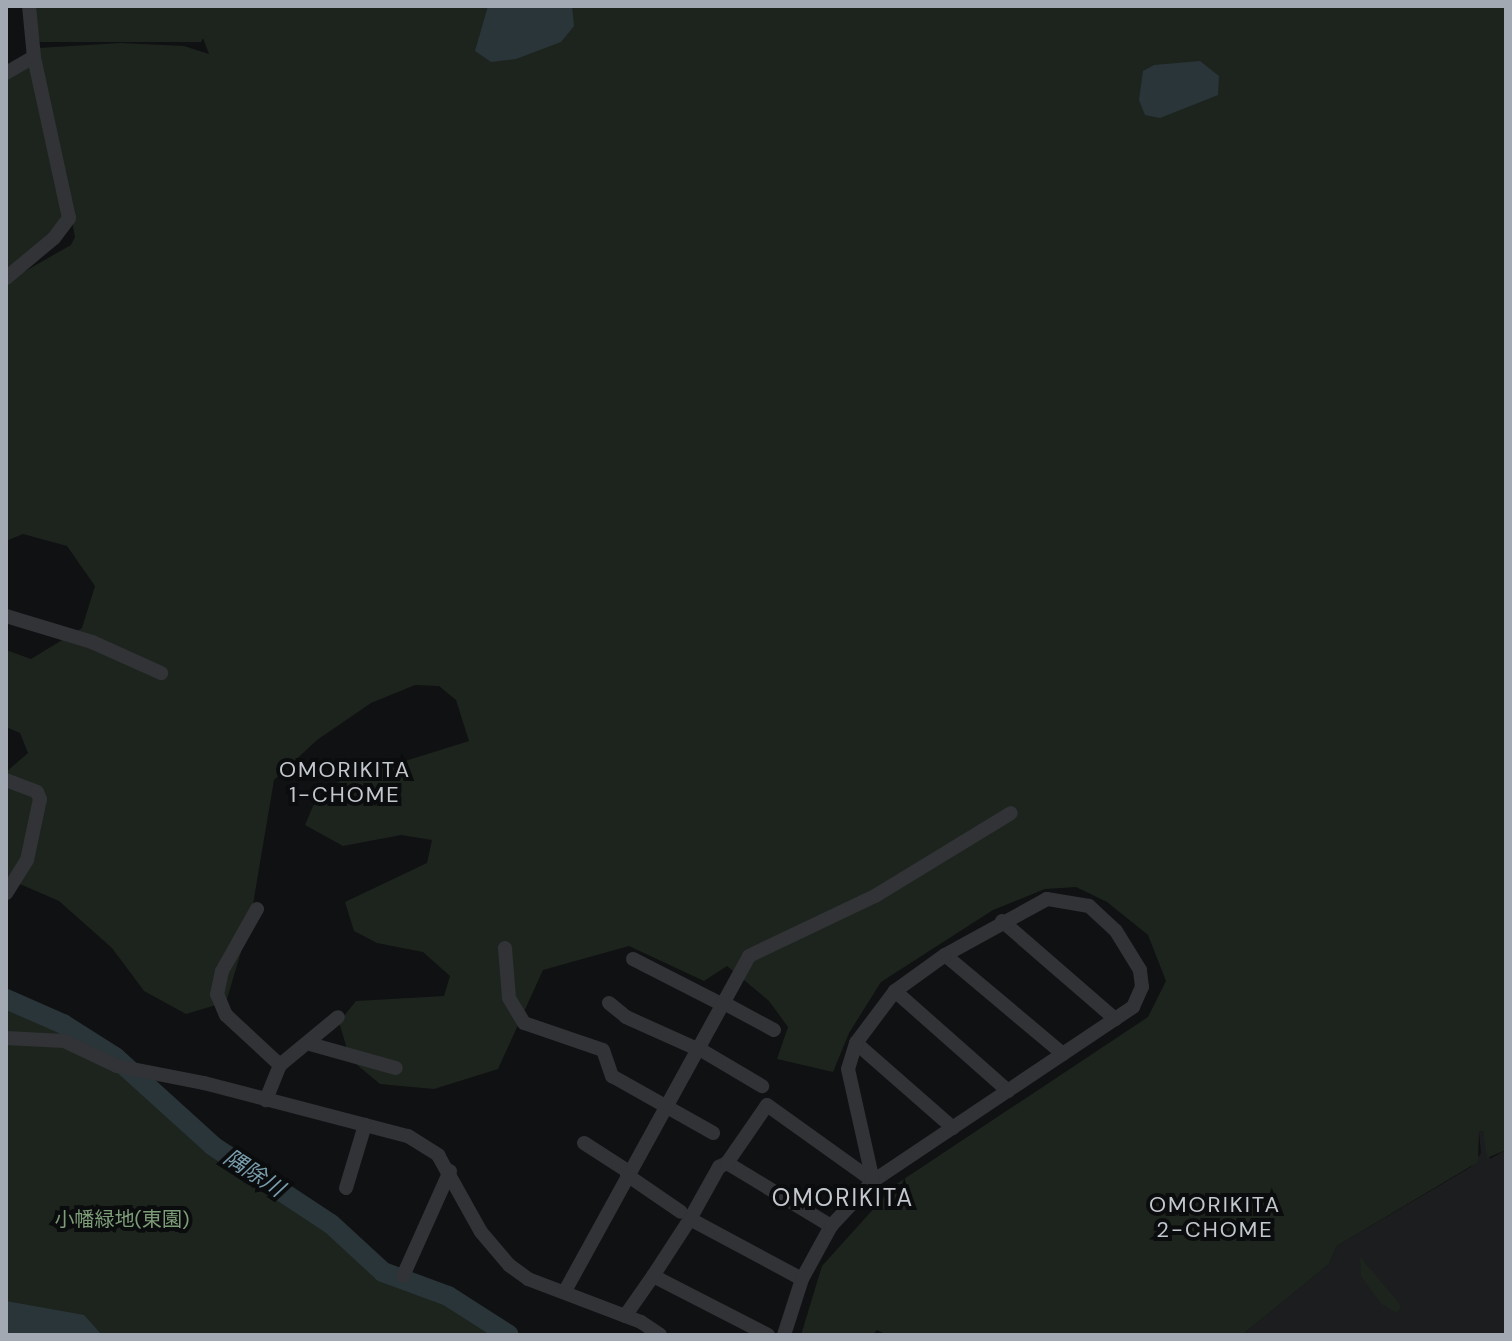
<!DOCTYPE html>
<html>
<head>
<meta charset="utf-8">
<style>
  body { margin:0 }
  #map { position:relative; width:1512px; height:1341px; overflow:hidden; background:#101112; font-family:"DM Sans","Noto Sans JP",sans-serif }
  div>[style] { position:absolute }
  .built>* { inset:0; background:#1c1d1f }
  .green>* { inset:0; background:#1d241d }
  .water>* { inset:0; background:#2a353a }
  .river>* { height:20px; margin:-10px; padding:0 10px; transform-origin:10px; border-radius:10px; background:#2a353a }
  .street>* { height:14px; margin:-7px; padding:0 7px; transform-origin:7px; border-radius:7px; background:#313337 }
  span { translate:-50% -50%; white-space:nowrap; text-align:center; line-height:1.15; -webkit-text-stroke:8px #0b0c0d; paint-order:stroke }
  .park-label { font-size:20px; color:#7d9d79 }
  .neighbourhood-label { font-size:22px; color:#c3c8ce; letter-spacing:2px }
  .water-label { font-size:22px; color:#799dad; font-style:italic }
  .quarter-label { font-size:24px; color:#c3c8ce; letter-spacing:2px }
  .frame { position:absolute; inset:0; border:8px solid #a2a9b2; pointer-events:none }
</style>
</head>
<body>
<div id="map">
  <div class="built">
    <i style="clip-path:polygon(1483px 1131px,1490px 1159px,1506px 1150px,1506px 1335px,1242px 1335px,1329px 1264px,1337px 1246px,1471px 1167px,1481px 1153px,1479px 1132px)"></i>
  </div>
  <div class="green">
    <i style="clip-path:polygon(33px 6px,1506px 6px,1506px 1150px,1487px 1158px,1483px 1131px,1479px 1132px,1478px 1162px,1337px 1246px,1329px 1264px,1242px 1335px,887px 1335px,877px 1330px,872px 1335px,801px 1335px,822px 1266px,895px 1185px,1148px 1017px,1166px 981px,1148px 935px,1107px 902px,1076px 887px,1045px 889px,993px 910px,881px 982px,849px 1033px,833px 1072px,777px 1059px,788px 1027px,769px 1001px,727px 966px,704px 981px,629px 946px,543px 970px,498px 1069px,434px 1089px,380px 1084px,350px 1059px,339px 1022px,356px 1001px,444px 996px,450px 976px,423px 952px,377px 943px,354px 931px,345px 902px,427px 863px,432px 840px,401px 835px,343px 846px,305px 825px,313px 806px,338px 782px,469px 741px,456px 700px,439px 686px,415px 685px,371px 703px,317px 740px,274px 780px,250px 922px,226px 1002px,186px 1014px,144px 991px,112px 948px,59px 901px,6px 878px,6px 772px,28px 753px,20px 733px,6px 727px,6px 650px,31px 659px,82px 628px,95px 586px,67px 546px,23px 534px,6px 541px,6px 282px,71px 245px,75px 237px,38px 48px,121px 43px,184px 46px,209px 54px,203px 38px,201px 42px,41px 42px,35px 39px)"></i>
    <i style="clip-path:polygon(33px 64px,66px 217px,6px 275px,6px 77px)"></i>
    <i style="clip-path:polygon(6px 1002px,63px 1027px,144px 1078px,207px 1141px,335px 1231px,385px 1283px,429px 1282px,515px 1335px,6px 1335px)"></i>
    <i style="clip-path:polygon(1360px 1257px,1396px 1299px,1401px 1307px,1397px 1313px,1381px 1304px,1361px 1276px)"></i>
  </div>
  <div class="water">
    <i style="clip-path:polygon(488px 6px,572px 6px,574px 26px,561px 42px,516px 59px,491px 62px,475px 51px)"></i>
    <i style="clip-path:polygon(1200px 61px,1219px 76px,1218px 95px,1160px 118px,1145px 115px,1139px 100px,1143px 71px,1154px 65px)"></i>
    <i style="clip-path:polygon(6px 1301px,84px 1315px,102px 1335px,6px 1335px)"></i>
  </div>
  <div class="river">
    <i style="left:6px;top:999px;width:62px;rotate:23.7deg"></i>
    <i style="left:63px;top:1024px;width:62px;rotate:32.4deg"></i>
    <i style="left:115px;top:1057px;width:132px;rotate:42.2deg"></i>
    <i style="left:213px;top:1146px;width:141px;rotate:33.5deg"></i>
    <i style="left:331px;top:1224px;width:71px;rotate:42.7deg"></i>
    <i style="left:383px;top:1272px;width:69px;rotate:20.3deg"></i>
    <i style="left:448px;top:1296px;width:72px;rotate:32.6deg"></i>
  </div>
  <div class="street">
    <i style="left:6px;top:73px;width:32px;rotate:-30deg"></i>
    <i style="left:6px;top:278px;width:62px;rotate:-39.8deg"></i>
    <i style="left:54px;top:238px;width:25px;rotate:-53deg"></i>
    <i style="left:69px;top:218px;width:165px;rotate:-102.3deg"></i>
    <i style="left:34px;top:57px;width:51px;rotate:-95.6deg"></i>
    <i style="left:6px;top:616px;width:90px;rotate:16.8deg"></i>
    <i style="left:92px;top:642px;width:76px;rotate:24.2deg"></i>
    <i style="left:6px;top:780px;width:33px;rotate:21deg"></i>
    <i style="left:37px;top:792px;width:8px;rotate:67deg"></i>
    <i style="left:40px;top:799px;width:62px;rotate:102deg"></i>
    <i style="left:27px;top:860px;width:39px;rotate:122deg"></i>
    <i style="left:257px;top:909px;width:71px;rotate:119.4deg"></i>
    <i style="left:222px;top:971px;width:24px;rotate:102deg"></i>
    <i style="left:217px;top:994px;width:23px;rotate:67deg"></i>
    <i style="left:226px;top:1015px;width:74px;rotate:42.8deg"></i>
    <i style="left:280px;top:1065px;width:38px;rotate:112deg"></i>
    <i style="left:1002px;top:921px;width:150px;rotate:40.9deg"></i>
    <i style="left:505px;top:948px;width:50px;rotate:85.4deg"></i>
    <i style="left:509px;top:998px;width:29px;rotate:59deg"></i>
    <i style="left:524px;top:1023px;width:83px;rotate:18.9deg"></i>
    <i style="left:603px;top:1050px;width:28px;rotate:71deg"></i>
    <i style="left:612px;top:1076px;width:116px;rotate:29.4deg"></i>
    <i style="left:945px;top:955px;width:154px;rotate:40deg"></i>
    <i style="left:633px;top:959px;width:99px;rotate:27.1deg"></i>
    <i style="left:895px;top:991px;width:151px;rotate:41.5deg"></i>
    <i style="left:722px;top:1002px;width:59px;rotate:28.3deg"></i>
    <i style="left:609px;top:1003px;width:22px;rotate:39deg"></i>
    <i style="left:626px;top:1017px;width:76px;rotate:24.2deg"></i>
    <i style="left:6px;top:1038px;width:58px;rotate:3deg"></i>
    <i style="left:64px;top:1041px;width:59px;rotate:25.3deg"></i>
    <i style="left:117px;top:1066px;width:89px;rotate:11.1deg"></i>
    <i style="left:204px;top:1083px;width:211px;rotate:14.6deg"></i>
    <i style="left:408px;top:1136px;width:36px;rotate:32deg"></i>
    <i style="left:438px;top:1155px;width:88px;rotate:60.8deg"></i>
    <i style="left:481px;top:1232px;width:43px;rotate:49.7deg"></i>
    <i style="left:509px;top:1265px;width:24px;rotate:36deg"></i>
    <i style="left:528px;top:1279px;width:121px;rotate:20.8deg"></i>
    <i style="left:641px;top:1322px;width:23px;rotate:34deg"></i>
    <i style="left:856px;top:1043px;width:129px;rotate:41.2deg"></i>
    <i style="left:310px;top:1044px;width:89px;rotate:15.6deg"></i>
    <i style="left:696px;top:1047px;width:77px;rotate:30.6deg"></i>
    <i style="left:280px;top:1065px;width:75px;rotate:-39.6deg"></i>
    <i style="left:584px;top:1143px;width:54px;rotate:32.8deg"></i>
    <i style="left:727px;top:1163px;width:122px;rotate:31.2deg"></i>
    <i style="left:627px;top:1175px;width:65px;rotate:34.4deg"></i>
    <i style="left:346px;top:1188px;width:66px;rotate:-73.2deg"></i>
    <i style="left:690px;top:1219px;width:60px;rotate:-60.9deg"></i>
    <i style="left:719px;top:1167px;width:9px;rotate:-27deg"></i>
    <i style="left:727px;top:1163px;width:70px;rotate:-55.4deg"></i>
    <i style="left:767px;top:1105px;width:130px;rotate:35.6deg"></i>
    <i style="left:403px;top:1276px;width:115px;rotate:-65.9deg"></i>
    <i style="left:565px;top:1291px;width:382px;rotate:-61.2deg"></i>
    <i style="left:749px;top:956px;width:140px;rotate:-25.5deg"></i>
    <i style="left:875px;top:896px;width:159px;rotate:-31.4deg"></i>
    <i style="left:625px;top:1316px;width:49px;rotate:-55deg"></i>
    <i style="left:768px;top:1335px;width:129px;rotate:-152.8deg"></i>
    <i style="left:653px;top:1276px;width:68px;rotate:-57deg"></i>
    <i style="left:690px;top:1219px;width:127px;rotate:28.2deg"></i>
    <i style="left:784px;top:1335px;width:59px;rotate:-72.2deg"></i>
    <i style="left:802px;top:1279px;width:60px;rotate:-61.3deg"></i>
    <i style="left:831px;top:1226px;width:62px;rotate:-47deg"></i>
    <i style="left:873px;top:1181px;width:313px;rotate:-33.8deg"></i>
    <i style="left:1133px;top:1007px;width:22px;rotate:-66deg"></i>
    <i style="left:1142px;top:987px;width:17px;rotate:-97deg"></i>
    <i style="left:1140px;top:970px;width:46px;rotate:-121.6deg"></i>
    <i style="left:1116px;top:931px;width:37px;rotate:-137deg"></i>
    <i style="left:1089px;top:906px;width:43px;rotate:-170.5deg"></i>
    <i style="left:1047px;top:899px;width:116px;rotate:151.2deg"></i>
    <i style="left:945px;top:955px;width:62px;rotate:144.2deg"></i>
    <i style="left:895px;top:991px;width:65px;rotate:126.9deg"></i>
    <i style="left:856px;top:1043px;width:27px;rotate:107deg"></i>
    <i style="left:848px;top:1069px;width:115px;rotate:77.4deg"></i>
  </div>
  <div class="park-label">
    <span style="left:122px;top:1219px">小幡緑地(東園)</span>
  </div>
  <div class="neighbourhood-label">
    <span style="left:345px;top:782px">OMORIKITA<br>1-CHOME</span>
    <span style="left:1215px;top:1217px">OMORIKITA<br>2-CHOME</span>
  </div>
  <div class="water-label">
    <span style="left:254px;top:1173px;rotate:33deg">隅除川</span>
  </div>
  <div class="quarter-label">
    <span style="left:843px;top:1198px">OMORIKITA</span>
  </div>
  <div class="frame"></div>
</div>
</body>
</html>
